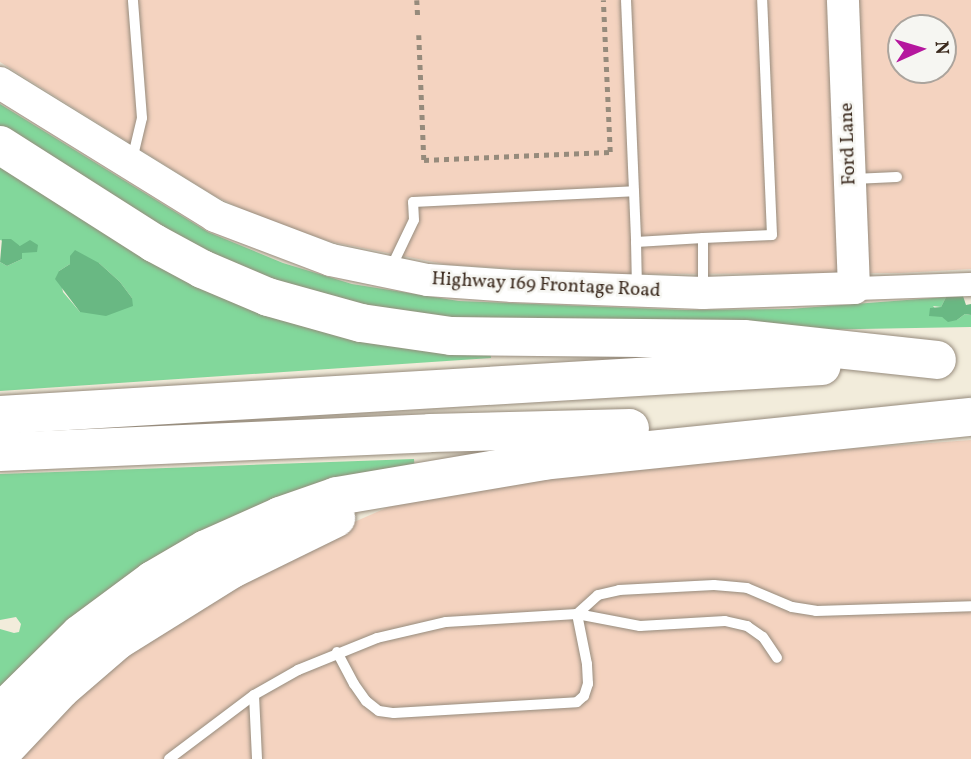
<!DOCTYPE html>
<html>
<head>
<meta charset="utf-8">
<style>
  body { margin:0 }
  #map { position:relative; width:971px; height:759px; overflow:hidden; background:#f2ecdb; font-family:Vollkorn,serif }
  div>[style] { position:absolute }
  .built>* { inset:0; background:#f4d3c0 }
  .green>* { inset:0; background:#82d79b }
  .forest>* { inset:0; background:#69b883 }
  .path>* { height:4.5px; margin-top:-2.25px; transform-origin:0; background:repeating-linear-gradient(90deg,#968b7c 0 5px,transparent 0 10px) }
  .roads { filter:drop-shadow(0 0 2px #968b7c) drop-shadow(0 0 2px #968b7c) }
  .lane>* { height:10px; margin:-5px; padding:0 5px; transform-origin:5px; border-radius:5px; background:#fff }
  .street>* { height:23px; margin:-11.5px; padding:0 11.5px; transform-origin:11.5px; border-radius:11.5px; background:#fff }
  .secondary>* { height:32px; margin:-16px; padding:0 16px; transform-origin:16px; border-radius:16px; background:#fff }
  .highway>* { height:38px; margin:-19px; padding:0 19px; transform-origin:19px; border-radius:19px; background:#fff }
  span { translate:-50% -50%; white-space:nowrap; text-align:center; line-height:1.15; -webkit-text-stroke:5px #f6f6f2; paint-order:stroke }
  .street-label { font-size:19px; color:#3b2a1e }
  .north { position:absolute; left:887px; top:14px; width:70px; height:70px; box-sizing:border-box; background:#f6f6f2; border:2px solid #aba49d; border-radius:50%; rotate:86deg; font-size:19px; font-weight:700; line-height:28px; text-align:center; color:#3b2a1e }
  .north::after { content:''; display:block; margin:auto; width:24px; height:32px; background:#b5179e; clip-path:polygon(50% 0,100% 100%,50% 72%,0 100%) }
</style>
</head>
<body>
<div id="map">
  <div class="built">
    <i style="clip-path:polygon(evenodd,0 0,971px 0,971px 269px,901px 273px,612px 274px,449px 265px,332px 242px,265px 220px,215px 196px,0 62px,0 0,901px 28px,943px 28px,943px 70px,901px 70px,901px 28px)"></i>
    <i style="clip-path:polygon(971px 440px,971px 759px,6px 759px,74px 689px,275px 557px,395px 504px,529px 472px)"></i>
  </div>
  <div class="green">
    <i style="clip-path:polygon(0 104px,208px 232px,283px 263px,352px 284px,459px 301px,685px 310px,789px 309px,946px 297px,941px 307px,933px 306px,942px 317px,957px 320px,965px 314px,971px 315px,971px 327px,804px 330px,438px 325px,234px 270px,0 131px)"></i>
    <i style="clip-path:polygon(evenodd,0 156px,145px 249px,490px 347px,491px 358px,0 391px,0 262px,7px 266px,22px 259px,20px 246px,0 240px,0 156px,99px 263px,120px 282px,132px 298px,80px 312px,63px 292px,59px 271px,70px 264px,99px 263px)"></i>
    <i style="clip-path:polygon(414px 459px,415px 471px,0 694px,0 629px,14px 633px,19px 632px,21px 624px,16px 617px,0 620px,0 474px)"></i>
  </div>
  <div class="forest">
    <i style="clip-path:polygon(2px 239px,11px 239px,20px 246px,30px 240px,38px 245px,37px 252px,22px 253px,22px 259px,7px 266px,0 262px)"></i>
    <i style="clip-path:polygon(75px 250px,99px 263px,120px 282px,132px 298px,133px 306px,106px 316px,80px 312px,55px 279px,59px 271px,70px 264px,70px 256px)"></i>
    <i style="clip-path:polygon(963px 296px,966px 305px,971px 304px,971px 315px,965px 314px,957px 320px,948px 322px,942px 317px,929px 316px,930px 308px,941px 307px,946px 297px)"></i>
  </div>
  <div class="path">
    <i style="left:417px;top:0;width:19px;rotate:87deg"></i>
    <i style="left:419px;top:35px;width:125px;rotate:87.7deg"></i>
    <i style="left:424px;top:160px;width:186px;rotate:-2.5deg"></i>
    <i style="left:610px;top:152px;width:152px;rotate:-92.6deg"></i>
  </div>
  <div class="roads">
    <div class="lane">
      <i style="left:626px;top:0;width:242px;rotate:87.6deg"></i>
      <i style="left:132px;top:160px;width:43px;rotate:-76.6deg"></i>
      <i style="left:142px;top:118px;width:118px;rotate:-94.4deg"></i>
      <i style="left:853px;top:179px;width:44px;rotate:-2.6deg"></i>
      <i style="left:703px;top:238px;width:69px;rotate:-2.5deg"></i>
      <i style="left:772px;top:235px;width:235px;rotate:-92.4deg"></i>
      <i style="left:390px;top:270px;width:55px;rotate:-64.4deg"></i>
      <i style="left:414px;top:220px;width:18px;rotate:-93deg"></i>
      <i style="left:413px;top:202px;width:221px;rotate:-2.8deg"></i>
      <i style="left:637px;top:289px;width:47px;rotate:-91.2deg"></i>
      <i style="left:636px;top:242px;width:67px;rotate:-3.4deg"></i>
      <i style="left:703px;top:238px;width:52px;rotate:90deg"></i>
      <i style="left:337px;top:652px;width:36px;rotate:62deg"></i>
      <i style="left:354px;top:684px;width:21px;rotate:55deg"></i>
      <i style="left:366px;top:701px;width:16px;rotate:38deg"></i>
      <i style="left:379px;top:711px;width:15px;rotate:8deg"></i>
      <i style="left:394px;top:713px;width:183px;rotate:-3.4deg"></i>
      <i style="left:577px;top:702px;width:9px;rotate:-41deg"></i>
      <i style="left:584px;top:696px;width:13px;rotate:-72deg"></i>
      <i style="left:588px;top:684px;width:20px;rotate:-93deg"></i>
      <i style="left:587px;top:664px;width:51px;rotate:-101.3deg"></i>
      <i style="left:577px;top:614px;width:28px;rotate:-42deg"></i>
      <i style="left:598px;top:595px;width:22px;rotate:-13deg"></i>
      <i style="left:619px;top:590px;width:95px;rotate:-3deg"></i>
      <i style="left:714px;top:585px;width:33px;rotate:5deg"></i>
      <i style="left:747px;top:588px;width:49px;rotate:22.9deg"></i>
      <i style="left:792px;top:607px;width:24px;rotate:9deg"></i>
      <i style="left:816px;top:611px;width:155px;rotate:-1.8deg"></i>
      <i style="left:254px;top:695px;width:64px;rotate:87.3deg"></i>
      <i style="left:169px;top:759px;width:106px;rotate:-37deg"></i>
      <i style="left:254px;top:695px;width:51px;rotate:-29.6deg"></i>
      <i style="left:298px;top:670px;width:85px;rotate:-22.1deg"></i>
      <i style="left:377px;top:638px;width:71px;rotate:-13.1deg"></i>
      <i style="left:446px;top:622px;width:131px;rotate:-3.5deg"></i>
      <i style="left:577px;top:614px;width:64px;rotate:10.8deg"></i>
      <i style="left:640px;top:626px;width:85px;rotate:-3.4deg"></i>
      <i style="left:725px;top:621px;width:23px;rotate:13deg"></i>
      <i style="left:747px;top:626px;width:19px;rotate:35deg"></i>
      <i style="left:763px;top:637px;width:25px;rotate:56deg"></i>
    </div>
    <div class="street">
      <i style="left:854px;top:288px;width:117px;rotate:-2deg"></i>
    </div>
    <div class="secondary">
      <i style="left:0;top:83px;width:253px;rotate:31.7deg"></i>
      <i style="left:215px;top:216px;width:124px;rotate:20.8deg"></i>
      <i style="left:331px;top:260px;width:99px;rotate:11.7deg"></i>
      <i style="left:428px;top:280px;width:85px;rotate:4deg"></i>
      <i style="left:513px;top:286px;width:190px;rotate:2.1deg"></i>
      <i style="left:703px;top:293px;width:151px;rotate:-1.9deg"></i>
      <i style="left:854px;top:288px;width:288px;rotate:-92.2deg"></i>
    </div>
    <div class="highway">
      <i style="left:0;top:145px;width:183px;rotate:32.5deg"></i>
      <i style="left:154px;top:243px;width:55px;rotate:28.4deg"></i>
      <i style="left:202px;top:269px;width:72px;rotate:23deg"></i>
      <i style="left:268px;top:297px;width:97px;rotate:15.6deg"></i>
      <i style="left:361px;top:323px;width:91px;rotate:8.2deg"></i>
      <i style="left:451px;top:336px;width:293px;rotate:0.6deg"></i>
      <i style="left:744px;top:339px;width:194px;rotate:6.2deg"></i>
      <i style="left:0;top:415px;width:823px;rotate:-3.41deg"></i>
      <i style="left:0;top:452px;width:430px;rotate:-2.5deg"></i>
      <i style="left:430px;top:433px;width:200px;rotate:-1.4deg"></i>
      <i style="left:0;top:713px;width:112px;rotate:-44.6deg"></i>
      <i style="left:80px;top:634px;width:91px;rotate:-36.5deg"></i>
      <i style="left:153px;top:580px;width:61px;rotate:-30.3deg"></i>
      <i style="left:206px;top:549px;width:81px;rotate:-24deg"></i>
      <i style="left:280px;top:516px;width:60px;rotate:-19.3deg"></i>
      <i style="left:337px;top:496px;width:209px;rotate:-9.6deg"></i>
      <i style="left:543px;top:461px;width:430px;rotate:-5.9deg"></i>
      <i style="left:0;top:754px;width:89px;rotate:-46.8deg"></i>
      <i style="left:61px;top:689px;width:75px;rotate:-40.7deg"></i>
      <i style="left:118px;top:640px;width:134px;rotate:-31.9deg"></i>
      <i style="left:232px;top:569px;width:116px;rotate:-26.1deg"></i>
    </div>
  </div>
  <div class="street-label">
    <span style="left:849px;top:144px;rotate:-92deg">Ford Lane</span>
    <span style="left:546px;top:286px;rotate:3deg">Highway 169 Frontage Road</span>
  </div>
  <div class="north">N</div>
</div>
</body>
</html>
